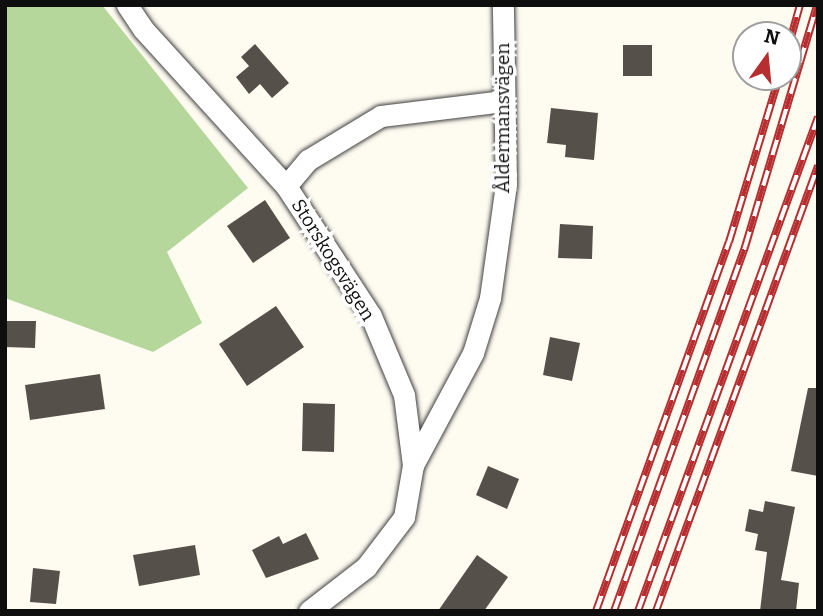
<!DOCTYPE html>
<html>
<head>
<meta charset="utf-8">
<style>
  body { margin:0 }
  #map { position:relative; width:823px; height:616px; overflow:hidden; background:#fefcf1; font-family:Bitter,serif }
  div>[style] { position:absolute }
  .forest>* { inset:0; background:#b5d79c }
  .building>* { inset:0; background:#56504b }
  .roads { filter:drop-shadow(0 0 2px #414141) drop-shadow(0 0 2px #414141) }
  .street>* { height:21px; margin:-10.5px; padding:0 10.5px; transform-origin:10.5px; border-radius:10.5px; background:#fff }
  .rail>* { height:8px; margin-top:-4px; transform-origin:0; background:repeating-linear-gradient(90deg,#fff 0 16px,#b72e31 0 32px); box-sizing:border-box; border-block:2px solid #b72e31 }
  span { translate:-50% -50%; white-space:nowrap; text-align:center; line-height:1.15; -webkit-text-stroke:7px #fff; paint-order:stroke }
  .street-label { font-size:19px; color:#0e0e0e }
  .frame { position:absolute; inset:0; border:7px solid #0e0e0e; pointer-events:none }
  .north { position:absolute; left:732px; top:21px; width:70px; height:70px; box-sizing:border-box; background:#fff; border:2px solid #9f9f9f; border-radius:50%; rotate:15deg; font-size:19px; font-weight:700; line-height:28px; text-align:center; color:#0e0e0e }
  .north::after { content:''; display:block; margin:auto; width:24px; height:32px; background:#b72e31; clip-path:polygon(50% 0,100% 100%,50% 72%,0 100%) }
</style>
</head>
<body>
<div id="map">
  <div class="forest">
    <i style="clip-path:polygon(5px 5px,102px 5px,248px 188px,167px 252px,202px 323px,153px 352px,5px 298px)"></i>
  </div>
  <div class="building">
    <i style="clip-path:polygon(255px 44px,289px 83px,272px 98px,260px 84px,249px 94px,236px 77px,249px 66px,241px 57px)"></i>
    <i style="clip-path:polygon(623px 45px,652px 45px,652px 76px,623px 76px)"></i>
    <i style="clip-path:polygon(551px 108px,598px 113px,594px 160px,565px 157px,566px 145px,547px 143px)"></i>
    <i style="clip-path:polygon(265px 200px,290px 238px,253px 263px,227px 226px)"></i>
    <i style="clip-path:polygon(560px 224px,593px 226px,592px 259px,558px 258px)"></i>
    <i style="clip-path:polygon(276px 306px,304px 347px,247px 386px,219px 344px)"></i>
    <i style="clip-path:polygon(5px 321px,36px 321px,35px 348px,5px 347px)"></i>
    <i style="clip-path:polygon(550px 337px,580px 343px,572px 381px,543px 375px)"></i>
    <i style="clip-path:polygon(100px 374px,105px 409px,30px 420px,25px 385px)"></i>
    <i style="clip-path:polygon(808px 388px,818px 388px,818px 476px,791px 471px)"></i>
    <i style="clip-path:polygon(303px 403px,335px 404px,334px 452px,302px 451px)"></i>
    <i style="clip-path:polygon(488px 466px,519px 479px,507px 509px,476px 495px)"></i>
    <i style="clip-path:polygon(765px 501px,795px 507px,781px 580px,799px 583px,796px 611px,760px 611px,767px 552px,755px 550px,758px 534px,745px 531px,749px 509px,763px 512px)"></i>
    <i style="clip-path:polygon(306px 533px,319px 559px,266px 578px,252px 550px,279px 536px,283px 544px)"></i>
    <i style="clip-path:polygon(195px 545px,200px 575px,139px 586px,133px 555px)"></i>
    <i style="clip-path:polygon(477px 555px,508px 577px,484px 611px,438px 611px)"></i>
    <i style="clip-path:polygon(33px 568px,60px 571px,56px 604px,30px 602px)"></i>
  </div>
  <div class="roads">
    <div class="street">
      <i style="left:127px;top:5px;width:29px;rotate:56deg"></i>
      <i style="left:143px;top:29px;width:212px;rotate:47.7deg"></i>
      <i style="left:286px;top:186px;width:155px;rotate:56.8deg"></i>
      <i style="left:371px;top:316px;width:86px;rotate:67.3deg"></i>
      <i style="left:404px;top:395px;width:71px;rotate:82.7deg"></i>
      <i style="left:413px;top:465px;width:53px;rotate:99.8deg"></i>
      <i style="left:404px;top:517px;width:63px;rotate:127.2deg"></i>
      <i style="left:366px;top:567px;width:72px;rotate:142.3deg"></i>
      <i style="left:286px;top:186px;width:34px;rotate:-50deg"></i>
      <i style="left:308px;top:160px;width:85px;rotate:-31.1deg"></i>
      <i style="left:381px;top:116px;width:123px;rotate:-7deg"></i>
      <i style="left:413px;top:465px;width:127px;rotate:-61.8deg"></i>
      <i style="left:473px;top:353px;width:58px;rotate:-72.8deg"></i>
      <i style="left:490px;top:298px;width:115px;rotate:-82deg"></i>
      <i style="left:506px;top:184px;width:179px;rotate:-91deg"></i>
    </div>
  </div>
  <div class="rail">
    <i style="left:788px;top:48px;width:45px;rotate:-74.4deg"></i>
    <i style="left:596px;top:611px;width:392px;rotate:-70.2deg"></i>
    <i style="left:729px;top:242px;width:172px;rotate:-73.1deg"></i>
    <i style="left:614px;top:611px;width:387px;rotate:-70.2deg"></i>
    <i style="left:745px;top:247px;width:252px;rotate:-73.4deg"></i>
    <i style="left:638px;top:611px;width:526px;rotate:-69.98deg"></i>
    <i style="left:656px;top:611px;width:474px;rotate:-70deg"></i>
  </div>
  <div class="street-label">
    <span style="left:503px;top:118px;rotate:-90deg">Åldermansvägen</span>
    <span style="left:333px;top:260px;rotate:58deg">Storskogsvägen</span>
  </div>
  <div class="frame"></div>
  <div class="north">N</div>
</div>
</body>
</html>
